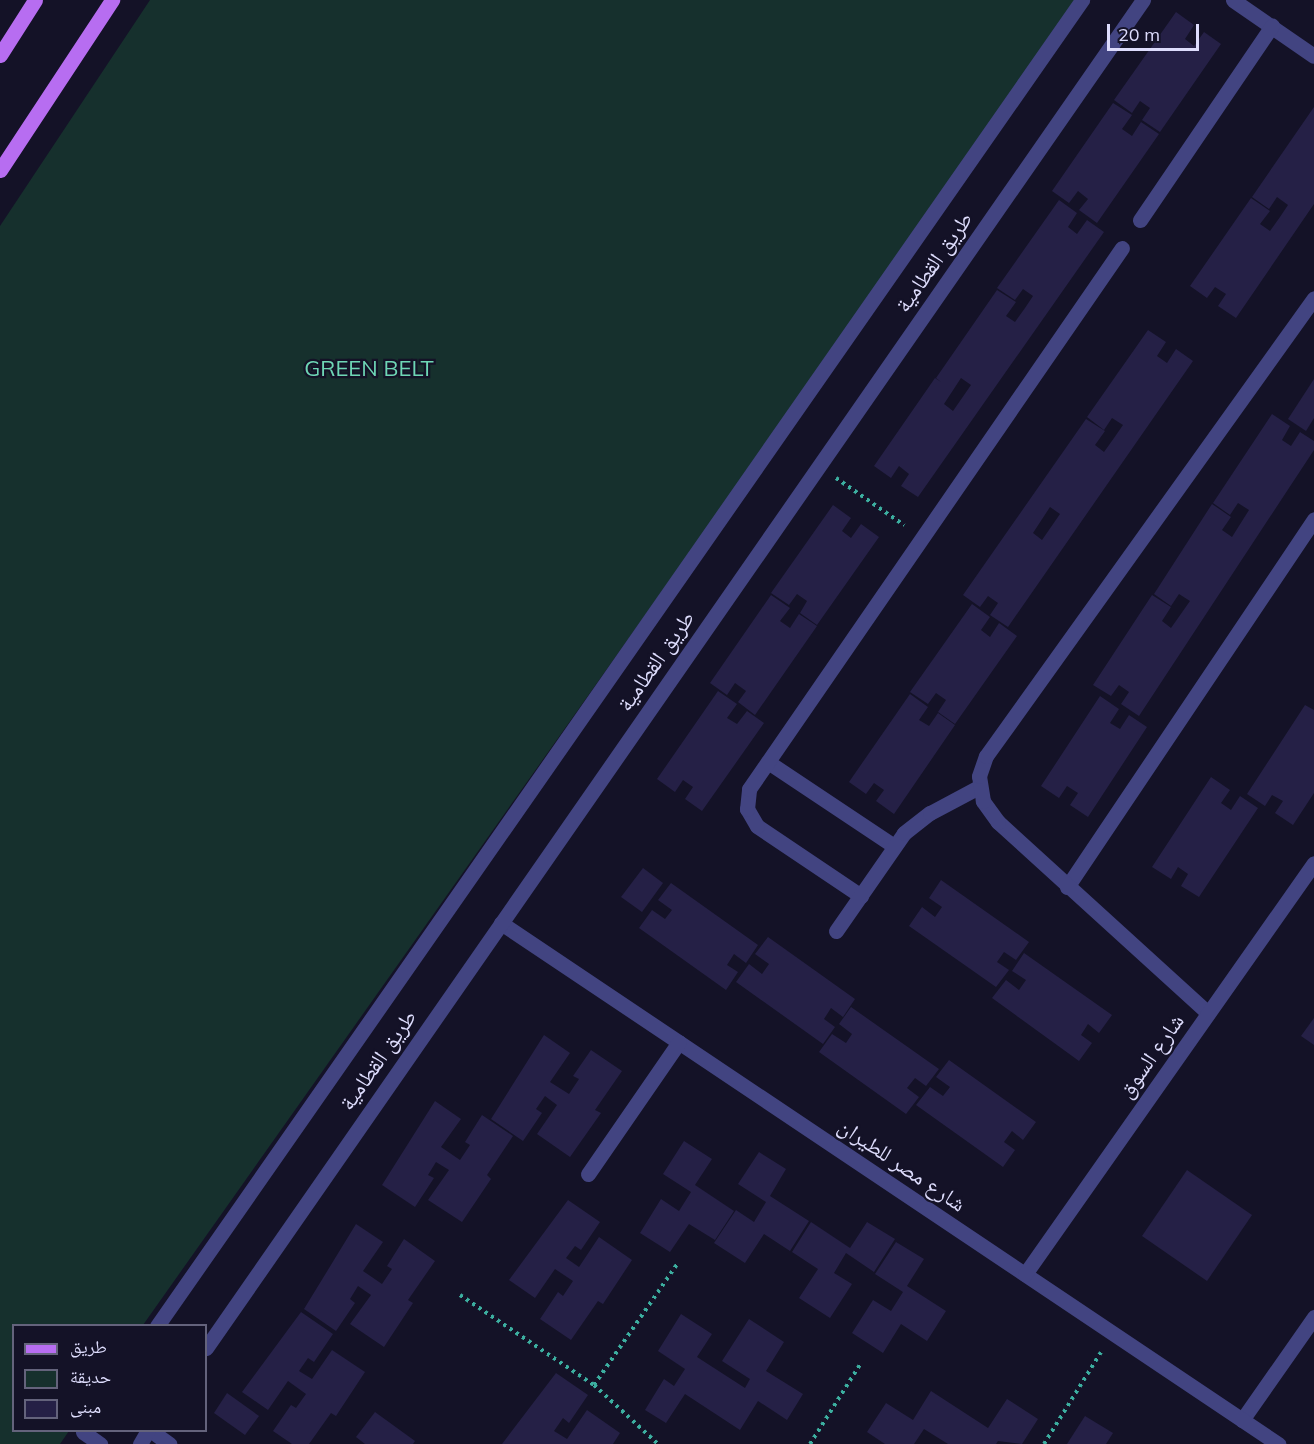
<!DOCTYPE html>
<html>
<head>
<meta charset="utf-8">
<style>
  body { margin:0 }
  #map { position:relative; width:1314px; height:1444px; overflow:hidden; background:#141227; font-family:Mulish,"Noto Naskh Arabic",sans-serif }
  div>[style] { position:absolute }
  .green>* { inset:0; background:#16302d }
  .building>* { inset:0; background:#252046 }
  .path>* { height:4px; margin-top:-2px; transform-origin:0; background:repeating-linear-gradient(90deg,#3cafa0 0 3px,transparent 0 7.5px) }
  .service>* { height:15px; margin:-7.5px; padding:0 7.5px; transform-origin:7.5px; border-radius:7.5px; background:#424481 }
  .minor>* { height:15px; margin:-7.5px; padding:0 7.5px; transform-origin:7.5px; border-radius:7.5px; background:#424481 }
  .tertiary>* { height:15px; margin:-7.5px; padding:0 7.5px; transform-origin:7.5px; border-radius:7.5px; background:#424481 }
  .primary>* { height:15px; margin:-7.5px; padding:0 7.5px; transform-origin:7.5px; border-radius:7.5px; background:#b76df1 }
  span { translate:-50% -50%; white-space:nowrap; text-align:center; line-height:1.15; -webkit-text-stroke:4.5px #141227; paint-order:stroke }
  .street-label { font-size:22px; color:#dddcfc }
  .park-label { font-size:22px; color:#6ed6b5 }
  .legend { position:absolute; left:12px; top:1324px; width:195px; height:108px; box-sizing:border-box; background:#141227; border:2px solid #64637c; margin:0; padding:8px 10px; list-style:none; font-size:18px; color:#dddcfc }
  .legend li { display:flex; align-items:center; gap:12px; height:30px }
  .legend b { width:30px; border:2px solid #64637c }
  .scale { position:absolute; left:1107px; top:24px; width:92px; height:27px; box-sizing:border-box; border:3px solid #dddcfc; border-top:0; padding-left:8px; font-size:18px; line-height:21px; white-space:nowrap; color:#dddcfc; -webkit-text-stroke:4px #141227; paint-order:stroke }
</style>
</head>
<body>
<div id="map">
  <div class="green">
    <i style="clip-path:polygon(150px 0,1080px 0,143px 1325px,14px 1326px,14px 1430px,69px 1431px,60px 1444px,0 1444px,0 226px)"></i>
  </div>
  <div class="building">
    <i style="clip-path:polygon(1176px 12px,1194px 25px,1185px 39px,1194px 46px,1204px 32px,1221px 44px,1160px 132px,1142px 120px,1150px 108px,1140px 101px,1132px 113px,1114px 100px)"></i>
    <i style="clip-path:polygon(1113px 103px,1132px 115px,1122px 129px,1132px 136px,1141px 122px,1159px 134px,1097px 223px,1079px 210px,1088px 199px,1078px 191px,1069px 203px,1052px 191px)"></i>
    <i style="clip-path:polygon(1314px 107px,1314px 204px,1236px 318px,1218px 306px,1226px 294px,1215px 287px,1207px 298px,1190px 286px,1251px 198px,1270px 211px,1260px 224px,1270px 231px,1280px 217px,1288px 205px,1277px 197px,1269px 209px,1252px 197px)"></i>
    <i style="clip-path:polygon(evenodd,1059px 200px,1077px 213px,1068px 227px,1077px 234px,1087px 220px,1104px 232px,918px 497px,901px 486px,909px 474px,899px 466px,891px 478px,874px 466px,935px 378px,941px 382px,936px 378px,997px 290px,1016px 302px,1006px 316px,1015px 322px,1025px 308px,1033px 296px,1023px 289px,1015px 300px,997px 288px,1059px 200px,961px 378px,971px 385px,953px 411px,944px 404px,961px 378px)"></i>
    <i style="clip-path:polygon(evenodd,1148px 330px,1166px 342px,1157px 356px,1167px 363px,1176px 349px,1193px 361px,1008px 627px,990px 615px,998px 603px,988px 596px,980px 607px,963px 595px,1086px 419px,1105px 431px,1095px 445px,1104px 452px,1114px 438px,1123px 425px,1112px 418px,1104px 430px,1087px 417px,1148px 330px,1050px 507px,1060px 514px,1042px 540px,1033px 533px,1050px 507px)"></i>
    <i style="clip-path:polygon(1314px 379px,1314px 418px,1306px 431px,1288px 419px)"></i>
    <i style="clip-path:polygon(1272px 414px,1290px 426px,1282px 440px,1291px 446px,1300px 432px,1314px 441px,1314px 450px,1139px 716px,1121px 704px,1129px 692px,1119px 685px,1111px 696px,1093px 685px,1152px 595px,1171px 607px,1162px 621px,1171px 628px,1190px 601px,1179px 594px,1171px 606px,1154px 594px,1212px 504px,1231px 517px,1222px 530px,1232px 537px,1249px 510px,1238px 503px,1230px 515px,1213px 503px)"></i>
    <i style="clip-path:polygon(833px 505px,851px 518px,842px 531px,851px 538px,861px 524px,879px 537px,817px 625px,800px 613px,807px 601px,797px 594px,789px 605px,771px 593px)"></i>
    <i style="clip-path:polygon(771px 595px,790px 608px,780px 621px,790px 628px,799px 614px,817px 626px,755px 715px,738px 702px,746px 691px,735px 683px,727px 695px,710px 683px)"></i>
    <i style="clip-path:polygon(972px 604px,990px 617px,981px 630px,990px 637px,999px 623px,1017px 636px,955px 724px,938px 712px,946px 700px,936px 693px,928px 704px,910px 692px)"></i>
    <i style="clip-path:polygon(718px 691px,737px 704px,727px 718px,737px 724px,747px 711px,764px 723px,702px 811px,685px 799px,693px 787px,683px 780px,675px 792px,657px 779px)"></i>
    <i style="clip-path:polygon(910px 694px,928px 707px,919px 720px,929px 726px,938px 713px,955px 725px,894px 814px,876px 801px,884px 790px,874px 783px,866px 794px,849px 782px)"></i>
    <i style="clip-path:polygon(1100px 696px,1119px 709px,1110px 723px,1120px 729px,1129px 715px,1147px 727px,1088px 817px,1070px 805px,1078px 793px,1067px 786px,1059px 798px,1041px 786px)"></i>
    <i style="clip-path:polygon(1305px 705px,1314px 710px,1314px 793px,1293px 825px,1275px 813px,1283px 801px,1272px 795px,1265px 806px,1247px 794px)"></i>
    <i style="clip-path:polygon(1211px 777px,1230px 790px,1221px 803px,1231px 810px,1240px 796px,1258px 808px,1199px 897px,1181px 886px,1188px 874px,1178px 867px,1171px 879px,1152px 867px)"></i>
    <i style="clip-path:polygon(643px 868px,663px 883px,642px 912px,621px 897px)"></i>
    <i style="clip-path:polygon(941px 880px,1029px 942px,1016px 960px,1004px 952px,997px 962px,1009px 970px,996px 987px,909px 926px,922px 907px,935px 917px,942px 907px,929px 898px)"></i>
    <i style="clip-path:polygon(671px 883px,758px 945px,746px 963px,734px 954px,727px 965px,738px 972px,726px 990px,639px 928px,652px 910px,665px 919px,672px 910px,658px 900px)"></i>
    <i style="clip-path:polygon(768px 937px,855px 999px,843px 1017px,831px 1008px,824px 1019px,835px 1027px,823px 1044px,736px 982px,749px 964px,762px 974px,769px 964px,755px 954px)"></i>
    <i style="clip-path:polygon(1024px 953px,1112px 1015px,1099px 1033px,1088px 1024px,1081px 1035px,1092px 1043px,1079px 1061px,992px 998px,1006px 980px,1019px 990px,1026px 980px,1012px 971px)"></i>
    <i style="clip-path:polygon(851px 1007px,939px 1069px,926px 1086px,915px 1078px,907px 1088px,919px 1097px,906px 1114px,819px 1052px,832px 1034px,846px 1043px,852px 1034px,839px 1024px)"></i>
    <i style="clip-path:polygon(1314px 1018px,1314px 1045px,1301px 1036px)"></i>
    <i style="clip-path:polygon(544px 1035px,570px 1053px,550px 1082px,569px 1094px,579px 1079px,573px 1076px,591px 1050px,622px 1071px,595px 1110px,601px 1113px,570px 1157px,537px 1134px,557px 1105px,545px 1096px,536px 1109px,542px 1113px,523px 1141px,491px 1119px)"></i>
    <i style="clip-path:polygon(949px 1060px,1036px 1122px,1023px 1140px,1012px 1131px,1004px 1142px,1015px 1150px,1003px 1167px,916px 1105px,930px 1087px,943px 1096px,950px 1087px,936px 1077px)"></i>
    <i style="clip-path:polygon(435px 1101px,461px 1119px,441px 1147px,460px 1160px,470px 1145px,465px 1142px,482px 1115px,513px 1136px,487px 1175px,491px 1179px,462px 1222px,428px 1200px,449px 1170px,436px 1162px,428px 1175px,434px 1178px,415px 1207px,382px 1185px)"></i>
    <i style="clip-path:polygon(684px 1141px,712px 1159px,695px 1185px,734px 1211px,715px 1240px,689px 1224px,670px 1252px,640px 1233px,661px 1199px,679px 1211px,691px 1192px,663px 1174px)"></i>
    <i style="clip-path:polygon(759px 1152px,786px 1169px,770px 1196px,809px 1221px,790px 1251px,764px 1234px,745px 1263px,714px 1243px,736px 1210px,754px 1222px,766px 1202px,738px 1184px)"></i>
    <i style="clip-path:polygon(1187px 1170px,1252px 1215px,1207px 1281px,1142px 1236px)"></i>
    <i style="clip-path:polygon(568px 1200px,600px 1222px,581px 1250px,575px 1246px,566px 1258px,579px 1267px,599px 1237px,632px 1260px,603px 1304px,598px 1301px,571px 1340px,540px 1319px,558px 1292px,563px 1296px,573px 1281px,555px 1269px,535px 1298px,509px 1280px)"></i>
    <i style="clip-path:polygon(811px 1222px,850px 1248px,867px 1222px,895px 1239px,874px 1272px,846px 1253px,834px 1273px,852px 1284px,830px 1318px,799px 1298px,818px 1269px,792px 1252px)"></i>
    <i style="clip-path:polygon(356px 1224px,383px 1242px,363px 1271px,382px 1284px,392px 1269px,387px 1266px,404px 1239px,435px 1261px,408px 1300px,413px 1303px,384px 1347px,350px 1324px,371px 1295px,358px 1286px,350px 1299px,355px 1303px,336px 1331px,304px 1309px)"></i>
    <i style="clip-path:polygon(896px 1242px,924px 1259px,907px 1286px,946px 1311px,927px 1341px,901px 1324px,883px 1353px,852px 1333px,873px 1300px,891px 1311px,903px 1292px,875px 1274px)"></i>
    <i style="clip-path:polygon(301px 1312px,333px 1334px,314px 1362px,308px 1358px,299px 1371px,312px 1379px,332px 1350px,365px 1372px,336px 1416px,331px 1413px,309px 1444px,292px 1444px,273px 1431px,291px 1405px,296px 1408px,306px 1394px,288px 1381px,268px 1410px,242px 1392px)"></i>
    <i style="clip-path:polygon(681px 1314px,712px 1334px,697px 1357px,745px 1388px,750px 1379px,722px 1361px,749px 1319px,784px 1342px,766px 1371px,803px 1394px,787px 1420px,758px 1401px,740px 1430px,685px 1394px,666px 1423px,645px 1410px,664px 1379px,674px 1386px,685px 1369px,658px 1351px)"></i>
    <i style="clip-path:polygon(556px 1373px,588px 1395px,569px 1423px,563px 1418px,554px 1431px,567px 1439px,587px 1410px,620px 1433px,613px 1444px,502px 1444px)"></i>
    <i style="clip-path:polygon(931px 1391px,988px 1428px,1007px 1399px,1038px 1419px,1022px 1444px,998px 1441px,996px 1444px,948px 1444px,924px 1429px,914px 1444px,885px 1444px,867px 1432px,886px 1403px,913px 1420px)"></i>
    <i style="clip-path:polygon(227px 1393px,259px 1416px,245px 1435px,214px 1413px)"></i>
    <i style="clip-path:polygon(375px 1412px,415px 1441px,413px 1444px,365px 1444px,356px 1437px)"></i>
    <i style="clip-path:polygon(1085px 1416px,1113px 1433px,1106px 1444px,1067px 1444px)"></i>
  </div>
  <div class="path">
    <i style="left:836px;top:478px;width:83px;rotate:34.7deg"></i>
    <i style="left:460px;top:1295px;width:161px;rotate:33.9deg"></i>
    <i style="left:594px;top:1385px;width:87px;rotate:42.7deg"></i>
    <i style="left:594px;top:1385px;width:148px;rotate:-55.5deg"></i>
    <i style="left:810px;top:1444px;width:96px;rotate:-57.8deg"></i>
    <i style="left:1044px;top:1444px;width:108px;rotate:-58.2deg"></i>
  </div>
  <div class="service">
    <i style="left:1067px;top:887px;width:443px;rotate:-56.1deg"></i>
    <i style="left:1242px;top:1420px;width:126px;rotate:-55deg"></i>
  </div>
  <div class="minor">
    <i style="left:1233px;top:0;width:98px;rotate:34.7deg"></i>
    <i style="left:1140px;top:220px;width:235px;rotate:-55.8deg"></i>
    <i style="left:768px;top:762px;width:151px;rotate:33.7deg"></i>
    <i style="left:861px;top:896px;width:125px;rotate:-146.1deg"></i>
    <i style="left:757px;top:826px;width:20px;rotate:-120deg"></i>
    <i style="left:747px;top:809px;width:20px;rotate:-84deg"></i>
    <i style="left:749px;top:789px;width:657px;rotate:-55.42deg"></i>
    <i style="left:501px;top:923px;width:936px;rotate:33.84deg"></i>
    <i style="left:836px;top:931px;width:119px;rotate:-55.2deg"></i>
    <i style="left:904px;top:833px;width:33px;rotate:-38deg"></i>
    <i style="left:930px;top:813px;width:55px;rotate:-28deg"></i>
    <i style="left:1208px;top:1013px;width:284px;rotate:-137.7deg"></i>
    <i style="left:998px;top:822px;width:26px;rotate:-126deg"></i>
    <i style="left:983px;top:801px;width:25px;rotate:-99deg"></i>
    <i style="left:979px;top:776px;width:21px;rotate:-71deg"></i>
    <i style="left:986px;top:756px;width:563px;rotate:-54.39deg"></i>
    <i style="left:588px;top:1174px;width:160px;rotate:-55.4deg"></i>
    <i style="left:1025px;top:1274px;width:502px;rotate:-54.89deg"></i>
  </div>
  <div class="tertiary">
    <i style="left:157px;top:1326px;width:1617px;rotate:-55.1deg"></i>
    <i style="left:206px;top:1348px;width:1642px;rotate:-55.2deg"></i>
    <i style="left:150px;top:1430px;width:24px;rotate:36deg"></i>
    <i style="left:83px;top:1432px;width:21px;rotate:35deg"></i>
    <i style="left:140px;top:1444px;width:16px;rotate:-60deg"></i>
  </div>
  <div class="primary">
    <i style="left:0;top:55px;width:65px;rotate:-57.5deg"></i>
    <i style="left:0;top:170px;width:204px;rotate:-56.6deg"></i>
  </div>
  <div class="street-label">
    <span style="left:934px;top:262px;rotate:-55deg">طريق القطامية</span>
    <span style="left:656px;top:661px;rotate:-55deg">طريق القطامية</span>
    <span style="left:1151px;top:1056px;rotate:-55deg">شارع السوق</span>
    <span style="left:378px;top:1060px;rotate:-55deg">طريق القطامية</span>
    <span style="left:902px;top:1165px;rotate:34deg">شارع مصر للطيران</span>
  </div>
  <div class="park-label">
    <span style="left:369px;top:369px">GREEN BELT</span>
  </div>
  <ul class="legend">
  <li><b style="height:8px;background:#b76df1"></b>طريق</li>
  <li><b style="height:16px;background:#16302d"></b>حديقة</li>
  <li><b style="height:16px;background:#252046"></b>مبنى</li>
  </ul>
  <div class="scale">20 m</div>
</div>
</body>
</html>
